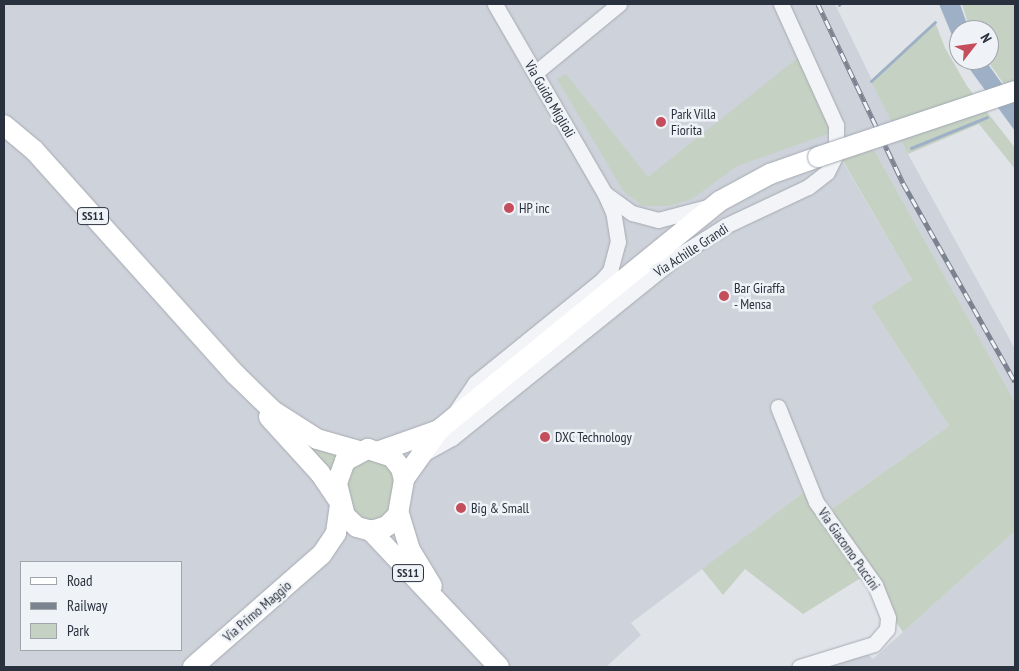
<!DOCTYPE html>
<html>
<head>
<meta charset="utf-8">
<style>
  body { margin:0 }
  #map { position:relative; width:1019px; height:671px; overflow:hidden; background:#e0e3e8; font-family:"PT Sans Narrow",sans-serif }
  div>[style] { position:absolute }
  .built>* { inset:0; background:#ced2da }
  .green>* { inset:0; background:#c5d1c2 }
  .water>* { inset:0; background:#9db0c6 }
  .stream>* { height:3px; margin:-1.5px; padding:0 1.5px; transform-origin:1.5px; border-radius:1.5px; background:#9db0c6 }
  .roads { filter:drop-shadow(0 0 1px #a6aab2) drop-shadow(0 0 1px #a6aab2) }
  .minor>* { height:15px; margin:-7.5px; padding:0 7.5px; transform-origin:7.5px; border-radius:7.5px; background:#f2f4f7 }
  .major>* { height:20px; margin:-10px; padding:0 10px; transform-origin:10px; border-radius:10px; background:#fff }
  .rail>* { height:5px; margin-top:-2.5px; transform-origin:0; background:repeating-linear-gradient(90deg,#eff2f6 0 9px,#7b8290 0 18px); box-sizing:border-box; border-block:1px solid #7b8290 }
  .bridges { filter:drop-shadow(0 0 1px #a0a7b3) drop-shadow(0 0 1px #a0a7b3) }
  .major-bridge>* { height:20px; margin:-10px; padding:0 10px; transform-origin:10px; border-radius:10px; background:#fff }
  .dots>* { width:14px; height:14px; translate:-50% -50%; box-sizing:border-box; border:2px solid #eff2f6; border-radius:50% }
  span { translate:-50% -50%; white-space:nowrap; text-align:center; line-height:1.15; -webkit-text-stroke:5px #eff2f6; paint-order:stroke }
  .shield-label span { padding:1px 4px; background:#eff2f6; border:1px solid; border-radius:4px; -webkit-text-stroke-width:0 }
  .shield-label { font-size:12px; color:#2a313e; font-weight:700 }
  .street-label { font-size:14px; color:#2a313e }
  .poi-label { font-size:14px; color:#2a313e }
  .left { translate:0 -50%; text-align:left }
  .frame { position:absolute; inset:0; border:5px solid #2a313e; pointer-events:none }
  .legend { position:absolute; left:20px; top:561px; width:162px; height:90px; box-sizing:border-box; background:#eff2f6; border:1px solid #a0a5ac; margin:0; padding:6px 9px; list-style:none; font-size:15px; color:#2a313e }
  .legend li { display:flex; align-items:center; gap:10px; height:25px }
  .legend b { width:25px; border:1px solid #a0a5ac }
  .north { position:absolute; left:949px; top:20px; width:50px; height:50px; box-sizing:border-box; background:#eff2f6; border:1px solid #a0a5ac; border-radius:50%; rotate:60deg; font-size:14px; font-weight:700; line-height:20px; text-align:center; color:#2a313e }
  .north::after { content:''; display:block; margin:auto; width:18px; height:22px; background:#c44e5c; clip-path:polygon(50% 0,100% 100%,50% 72%,0 100%) }
</style>
</head>
<body>
<div id="map">
  <div class="built">
    <i style="clip-path:polygon(evenodd,4px 4px,835px 4px,908px 154px,1015px 349px,1015px 402px,874px 150px,842px 160px,912px 280px,871px 306px,949px 426px,822px 516px,804px 492px,631px 623px,641px 635px,606px 667px,4px 667px,4px 4px,21px 562px,181px 562px,181px 650px,21px 650px,21px 562px)"></i>
    <i style="clip-path:polygon(1015px 531px,1015px 667px,811px 667px,864px 651px,873px 659px)"></i>
  </div>
  <div class="green">
    <i style="clip-path:polygon(962px 4px,1015px 4px,1015px 100px,987px 60px,989px 30px,970px 30px)"></i>
    <i style="clip-path:polygon(935px 22px,945px 48px,967px 86px,1015px 148px,1015px 169px,979px 124px,908px 154px,871px 81px)"></i>
    <i style="clip-path:polygon(800px 56px,833px 132px,737px 166px,692px 199px,668px 206px,643px 206px,624px 192px,557px 79px,566px 74px,648px 177px)"></i>
    <i style="clip-path:polygon(874px 150px,1015px 402px,1015px 531px,903px 632px,864px 576px,803px 614px,745px 569px,723px 595px,702px 569px,804px 492px,822px 516px,949px 426px,871px 306px,912px 280px,842px 159px)"></i>
    <i style="clip-path:polygon(290px 429px,344px 453px,333px 476px)"></i>
    <i style="clip-path:polygon(364px 456px,393px 468px,396px 503px,379px 523px,355px 519px,343px 485px,351px 464px)"></i>
  </div>
  <div class="water">
    <i style="clip-path:polygon(939px 4px,960px 4px,969px 30px,959px 30px,959px 52px)"></i>
    <i style="clip-path:polygon(963px 60px,985px 60px,1015px 102px,1015px 131px)"></i>
  </div>
  <div class="stream">
    <i style="left:839px;top:5px;width:1px;rotate:-45deg"></i>
    <i style="left:871px;top:81px;width:87px;rotate:-42.7deg"></i>
    <i style="left:911px;top:148px;width:82px;rotate:-22.2deg"></i>
  </div>
  <div class="roads">
    <div class="minor">
      <i style="left:535px;top:73px;width:109px;rotate:-39.4deg"></i>
      <i style="left:607px;top:195px;width:31px;rotate:36deg"></i>
      <i style="left:632px;top:213px;width:27px;rotate:15deg"></i>
      <i style="left:658px;top:220px;width:51px;rotate:-14.9deg"></i>
      <i style="left:778px;top:407px;width:102px;rotate:68.2deg"></i>
      <i style="left:816px;top:502px;width:102px;rotate:54.6deg"></i>
      <i style="left:875px;top:585px;width:35px;rotate:68deg"></i>
      <i style="left:888px;top:618px;width:11px;rotate:95deg"></i>
      <i style="left:887px;top:629px;width:20px;rotate:131deg"></i>
      <i style="left:874px;top:644px;width:78px;rotate:163deg"></i>
      <i style="left:457px;top:410px;width:32px;rotate:-56deg"></i>
      <i style="left:475px;top:383px;width:164px;rotate:-39deg"></i>
      <i style="left:602px;top:280px;width:12px;rotate:-48deg"></i>
      <i style="left:610px;top:271px;width:30px;rotate:-75deg"></i>
      <i style="left:618px;top:242px;width:30px;rotate:-99deg"></i>
      <i style="left:613px;top:212px;width:20px;rotate:-114deg"></i>
      <i style="left:605px;top:194px;width:220px;rotate:-120.1deg"></i>
      <i style="left:423px;top:454px;width:33px;rotate:-29deg"></i>
      <i style="left:452px;top:438px;width:288px;rotate:-38.9deg"></i>
      <i style="left:676px;top:257px;width:58px;rotate:-32.3deg"></i>
      <i style="left:725px;top:226px;width:92px;rotate:-25.2deg"></i>
      <i style="left:808px;top:187px;width:24px;rotate:-38deg"></i>
      <i style="left:827px;top:172px;width:20px;rotate:-63deg"></i>
      <i style="left:836px;top:154px;width:29px;rotate:-90deg"></i>
      <i style="left:836px;top:125px;width:133px;rotate:-114.4deg"></i>
    </div>
    <div class="major">
      <i style="left:4px;top:125px;width:39px;rotate:40deg"></i>
      <i style="left:34px;top:150px;width:301px;rotate:48.1deg"></i>
      <i style="left:235px;top:374px;width:53px;rotate:44.2deg"></i>
      <i style="left:273px;top:411px;width:52px;rotate:32.5deg"></i>
      <i style="left:317px;top:439px;width:44px;rotate:15.9deg"></i>
      <i style="left:269px;top:417px;width:76px;rotate:47.7deg"></i>
      <i style="left:320px;top:473px;width:32px;rotate:56deg"></i>
      <i style="left:368px;top:449px;width:25px;rotate:18deg"></i>
      <i style="left:392px;top:457px;width:14px;rotate:51deg"></i>
      <i style="left:401px;top:468px;width:12px;rotate:76deg"></i>
      <i style="left:404px;top:480px;width:36px;rotate:100deg"></i>
      <i style="left:398px;top:515px;width:16px;rotate:135deg"></i>
      <i style="left:387px;top:526px;width:16px;rotate:162deg"></i>
      <i style="left:372px;top:531px;width:16px;rotate:-165deg"></i>
      <i style="left:357px;top:527px;width:16px;rotate:-137deg"></i>
      <i style="left:345px;top:516px;width:34px;rotate:-104deg"></i>
      <i style="left:337px;top:483px;width:23px;rotate:-70deg"></i>
      <i style="left:345px;top:461px;width:26px;rotate:-28deg"></i>
      <i style="left:380px;top:451px;width:63px;rotate:-19.6deg"></i>
      <i style="left:439px;top:430px;width:362px;rotate:-39.2deg"></i>
      <i style="left:720px;top:201px;width:57px;rotate:-28.4deg"></i>
      <i style="left:770px;top:174px;width:51px;rotate:-19.5deg"></i>
      <i style="left:404px;top:479px;width:60px;rotate:-54.5deg"></i>
      <i style="left:399px;top:514px;width:38px;rotate:73deg"></i>
      <i style="left:410px;top:550px;width:42px;rotate:58.6deg"></i>
      <i style="left:370px;top:530px;width:188px;rotate:46.7deg"></i>
      <i style="left:193px;top:667px;width:171px;rotate:-41.2deg"></i>
      <i style="left:322px;top:554px;width:25px;rotate:-56deg"></i>
      <i style="left:336px;top:533px;width:27px;rotate:-82deg"></i>
    </div>
  </div>
  <div class="rail">
    <i style="left:818px;top:4px;width:198px;rotate:64.6deg"></i>
    <i style="left:903px;top:183px;width:228px;rotate:60.6deg"></i>
  </div>
  <div class="bridges">
    <div class="major-bridge">
      <i style="left:818px;top:157px;width:208px;rotate:-18.5deg"></i>
    </div>
  </div>
  <div class="dots">
    <i style="left:661px;top:122px;background:#c44e5c"></i>
    <i style="left:509px;top:208px;background:#c44e5c"></i>
    <i style="left:724px;top:296px;background:#c44e5c"></i>
    <i style="left:545px;top:437px;background:#c44e5c"></i>
    <i style="left:461px;top:508px;background:#c44e5c"></i>
  </div>
  <div class="shield-label">
    <span style="left:93px;top:216px">SS11</span>
    <span style="left:408px;top:573px">SS11</span>
  </div>
  <div class="street-label">
    <span style="left:550px;top:99px;rotate:60deg">Via Guido Miglioli</span>
    <span style="left:691px;top:250px;rotate:-33deg">Via Achille Grandi</span>
    <span style="left:849px;top:549px;rotate:55deg">Via Giacomo Puccini</span>
    <span style="left:257px;top:611px;rotate:-41deg">Via Primo Maggio</span>
  </div>
  <div class="poi-label">
    <span class="left" style="left:671px;top:122px">Park Villa<br>Fiorita</span>
    <span class="left" style="left:519px;top:208px">HP inc</span>
    <span class="left" style="left:734px;top:296px">Bar Giraffa<br>- Mensa</span>
    <span class="left" style="left:555px;top:437px">DXC Technology</span>
    <span class="left" style="left:471px;top:508px">Big &amp; Small</span>
  </div>
  <div class="frame"></div>
  <ul class="legend">
  <li><b style="height:6px;background:#fff"></b>Road</li>
  <li><b style="height:6px;background:#7b8290"></b>Railway</li>
  <li><b style="height:14px;background:#c5d1c2"></b>Park</li>
  </ul>
  <div class="north">N</div>
</div>
</body>
</html>
